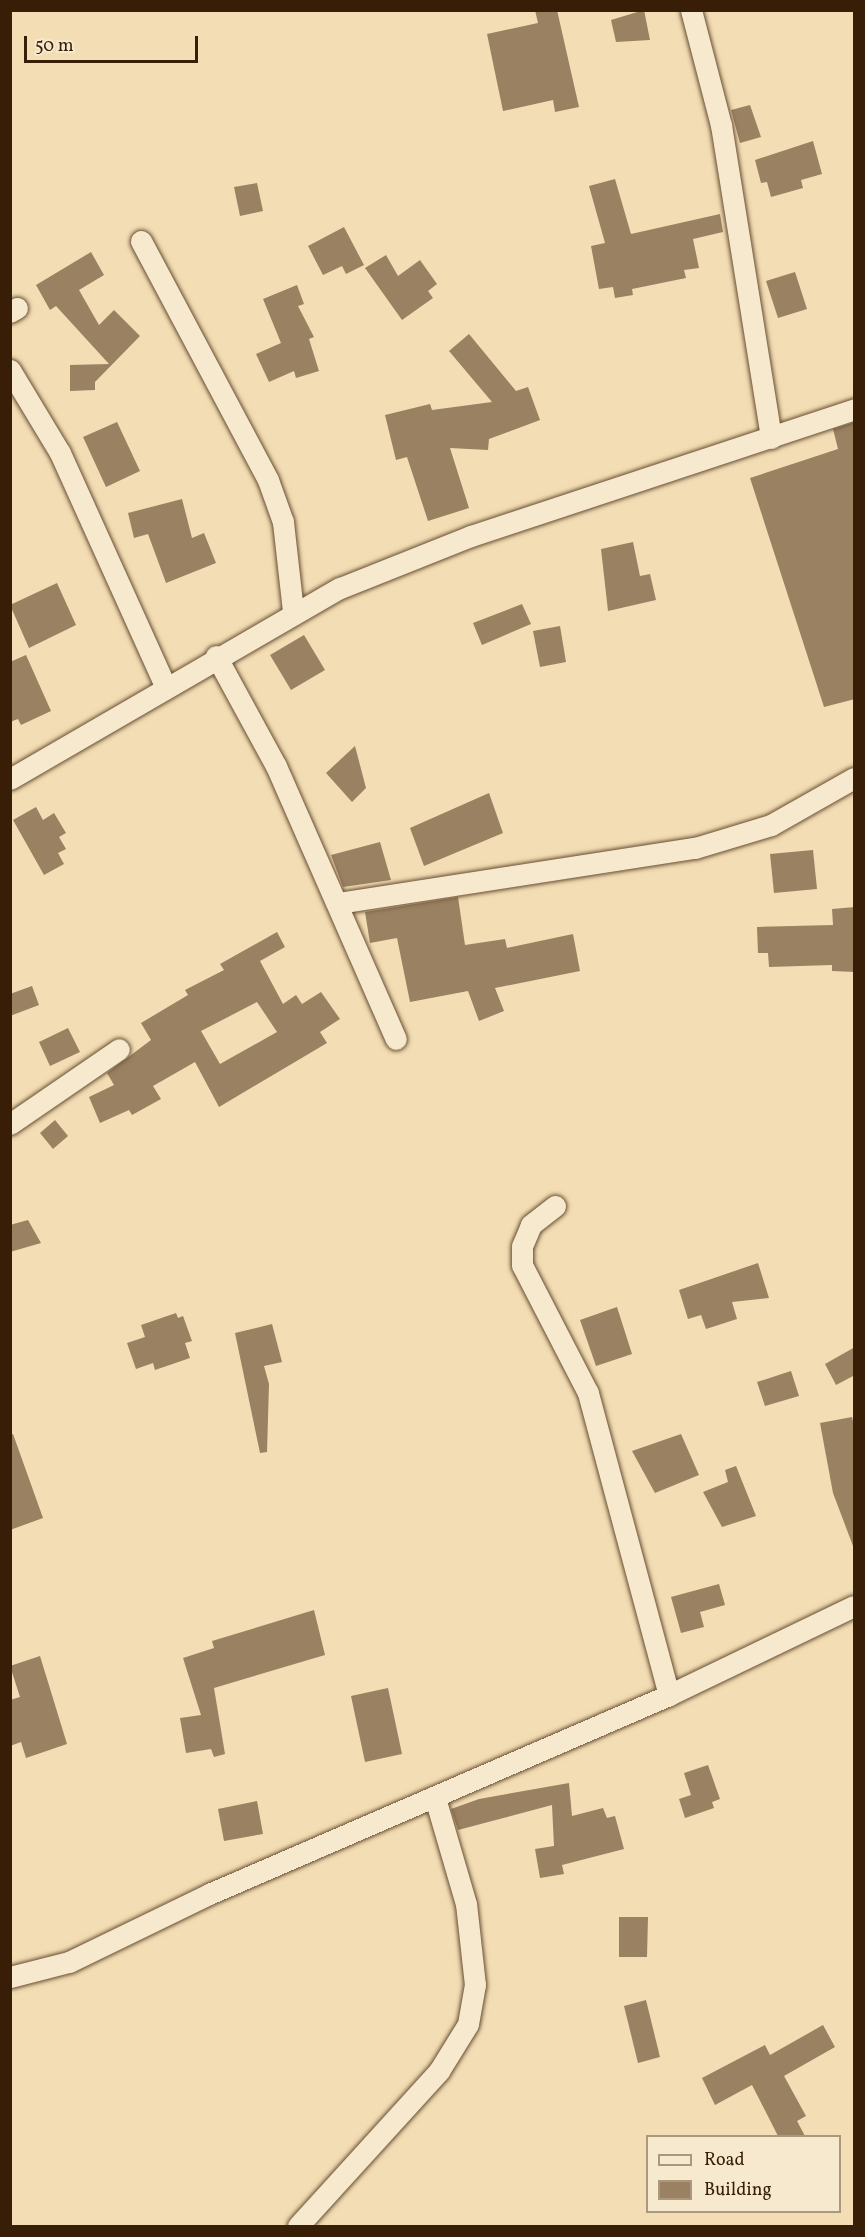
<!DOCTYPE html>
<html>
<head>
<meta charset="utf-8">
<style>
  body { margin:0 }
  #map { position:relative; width:865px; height:2237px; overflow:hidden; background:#f3ddb4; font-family:Vollkorn,serif }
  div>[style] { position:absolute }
  .building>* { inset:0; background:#998161 }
  .roads { filter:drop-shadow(0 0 2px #674e32) drop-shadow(0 0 2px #674e32) }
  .minor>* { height:21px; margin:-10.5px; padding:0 10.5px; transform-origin:10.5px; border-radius:10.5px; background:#f7e9ce }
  span { translate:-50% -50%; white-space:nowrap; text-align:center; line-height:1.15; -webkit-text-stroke:6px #f7e9ce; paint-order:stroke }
  .frame { position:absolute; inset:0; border:12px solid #381e07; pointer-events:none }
  .legend { position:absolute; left:646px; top:2135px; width:195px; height:78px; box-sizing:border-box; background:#f7e9ce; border:2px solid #ab987e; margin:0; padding:8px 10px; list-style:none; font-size:18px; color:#381e07 }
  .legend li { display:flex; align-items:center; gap:12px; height:30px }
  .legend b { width:30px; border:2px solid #ab987e }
  .scale { position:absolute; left:24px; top:36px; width:174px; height:27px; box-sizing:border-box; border:3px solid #381e07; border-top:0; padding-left:8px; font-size:18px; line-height:21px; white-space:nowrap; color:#381e07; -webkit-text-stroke:4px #f7e9ce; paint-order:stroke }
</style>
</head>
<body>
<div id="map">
  <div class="building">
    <i style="clip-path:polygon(535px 10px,557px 10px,579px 107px,555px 112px,553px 100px,503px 111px,487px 34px,538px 23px)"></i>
    <i style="clip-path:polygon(644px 10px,650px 40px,616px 42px,611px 20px)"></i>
    <i style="clip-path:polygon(750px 105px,761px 137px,740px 143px,731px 110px)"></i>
    <i style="clip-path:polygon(813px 141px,822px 174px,801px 180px,803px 188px,771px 197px,767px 182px,761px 183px,755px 160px)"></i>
    <i style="clip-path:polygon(615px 179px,631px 234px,720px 214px,723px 232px,693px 239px,699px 268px,684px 270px,686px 278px,632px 289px,633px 295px,615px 298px,613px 287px,599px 289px,591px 246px,605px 243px,589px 186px)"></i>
    <i style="clip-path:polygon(257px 183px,263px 211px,240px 216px,234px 187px)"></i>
    <i style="clip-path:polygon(344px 227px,364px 265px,346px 274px,342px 266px,323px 275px,308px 246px)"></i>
    <i style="clip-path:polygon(91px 252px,104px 275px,79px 290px,99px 325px,114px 310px,140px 336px,95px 382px,95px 390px,70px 391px,70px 365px,109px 364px,56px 306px,50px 310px,36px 285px)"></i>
    <i style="clip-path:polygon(386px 255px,398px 276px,420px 260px,437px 284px,428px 291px,433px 298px,402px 320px,365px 268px)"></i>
    <i style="clip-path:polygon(795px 272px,807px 309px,778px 318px,766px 281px)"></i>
    <i style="clip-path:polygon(297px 285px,304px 304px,298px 306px,314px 337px,309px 339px,319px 371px,296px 378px,294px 371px,269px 382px,256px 354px,281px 343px,263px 299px)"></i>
    <i style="clip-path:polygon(469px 334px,516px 391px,528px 387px,540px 420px,489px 439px,488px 450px,450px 448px,469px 508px,428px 521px,407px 457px,396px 460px,385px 415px,430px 404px,432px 410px,492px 402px,449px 351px)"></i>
    <i style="clip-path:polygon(117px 422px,140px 471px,106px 487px,83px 437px)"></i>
    <i style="clip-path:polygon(855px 422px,855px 699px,824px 707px,750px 478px,838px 449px,833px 429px)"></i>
    <i style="clip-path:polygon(182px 499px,192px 538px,204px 533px,216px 563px,166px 583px,148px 534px,134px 538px,128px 513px)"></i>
    <i style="clip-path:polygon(633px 542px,640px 576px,650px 574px,656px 600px,608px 611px,601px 549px)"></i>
    <i style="clip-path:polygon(57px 583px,76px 625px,29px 648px,10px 605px)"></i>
    <i style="clip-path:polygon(522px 604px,531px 624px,482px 645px,473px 623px)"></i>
    <i style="clip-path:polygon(560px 626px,566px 662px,540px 667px,533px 631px)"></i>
    <i style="clip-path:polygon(304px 635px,325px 670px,291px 690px,270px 655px)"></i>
    <i style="clip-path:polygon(26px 655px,51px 711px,21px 725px,18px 719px,10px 722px,10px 662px)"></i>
    <i style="clip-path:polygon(355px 746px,366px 788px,352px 802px,326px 773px)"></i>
    <i style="clip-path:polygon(489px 793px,503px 833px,424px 866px,410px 828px)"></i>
    <i style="clip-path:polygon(36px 807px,43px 820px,54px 813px,66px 833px,59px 837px,66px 849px,58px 853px,64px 864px,44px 875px,13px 820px)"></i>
    <i style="clip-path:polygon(380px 842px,391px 880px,343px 887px,331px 855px)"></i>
    <i style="clip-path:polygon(813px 850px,817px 889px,774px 893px,770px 854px)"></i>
    <i style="clip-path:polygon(458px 897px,465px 945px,505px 939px,507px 948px,573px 934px,580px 971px,495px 988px,504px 1011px,479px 1021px,468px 991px,410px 1002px,397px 938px,370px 943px,365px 912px)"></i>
    <i style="clip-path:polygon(855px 907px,855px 972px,832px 971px,832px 965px,769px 967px,768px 953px,758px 953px,757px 927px,833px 925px,832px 909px)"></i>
    <i style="clip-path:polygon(evenodd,277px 932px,285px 947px,260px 961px,283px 1004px,296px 995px,302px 1004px,321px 992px,340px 1019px,320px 1032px,327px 1043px,219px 1107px,195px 1062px,153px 1086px,161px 1099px,132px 1115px,129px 1110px,100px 1123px,89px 1097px,114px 1085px,107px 1073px,151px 1040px,141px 1023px,188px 995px,185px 990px,224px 970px,220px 964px,277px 932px,257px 1002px,277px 1032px,220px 1064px,201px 1031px,257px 1002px)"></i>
    <i style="clip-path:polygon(32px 986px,39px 1005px,10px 1016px,10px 994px)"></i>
    <i style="clip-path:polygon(68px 1028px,80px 1052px,50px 1066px,39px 1042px)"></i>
    <i style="clip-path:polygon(55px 1120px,68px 1136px,53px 1149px,40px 1133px)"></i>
    <i style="clip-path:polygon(28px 1220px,41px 1243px,10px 1252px,10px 1225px)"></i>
    <i style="clip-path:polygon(758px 1263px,769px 1298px,732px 1302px,737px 1319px,706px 1329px,701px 1315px,688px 1319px,679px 1290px)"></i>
    <i style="clip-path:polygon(617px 1307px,632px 1354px,596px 1366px,580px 1320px)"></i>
    <i style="clip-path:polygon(176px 1313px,178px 1318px,183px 1316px,192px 1341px,185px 1343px,190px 1358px,155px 1370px,153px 1363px,136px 1369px,127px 1343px,145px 1337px,141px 1325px)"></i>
    <i style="clip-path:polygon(272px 1324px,282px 1362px,264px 1366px,269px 1384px,267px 1452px,260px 1453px,235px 1333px)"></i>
    <i style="clip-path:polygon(855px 1347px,855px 1375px,836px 1385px,825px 1364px)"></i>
    <i style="clip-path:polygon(791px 1371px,799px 1396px,765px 1406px,757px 1382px)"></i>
    <i style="clip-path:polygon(852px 1417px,855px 1430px,853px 1546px,833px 1493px,820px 1423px)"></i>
    <i style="clip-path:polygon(13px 1434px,43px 1518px,10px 1530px,10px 1435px)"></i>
    <i style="clip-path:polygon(681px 1434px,699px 1475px,655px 1493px,632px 1451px)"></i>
    <i style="clip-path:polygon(736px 1466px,756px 1516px,722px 1527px,703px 1492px,728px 1482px,725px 1470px)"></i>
    <i style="clip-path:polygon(719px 1584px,725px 1605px,700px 1612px,704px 1627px,681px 1633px,671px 1597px)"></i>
    <i style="clip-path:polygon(314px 1610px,325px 1655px,214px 1688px,225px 1754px,214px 1757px,211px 1749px,186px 1753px,180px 1718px,201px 1715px,183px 1658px,214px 1648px,212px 1641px)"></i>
    <i style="clip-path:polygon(40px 1656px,67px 1744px,26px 1758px,21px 1742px,10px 1746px,10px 1700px,20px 1697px,10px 1666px)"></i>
    <i style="clip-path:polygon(388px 1688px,402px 1754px,365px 1762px,351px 1696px)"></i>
    <i style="clip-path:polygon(708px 1765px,720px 1799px,712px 1802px,714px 1808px,685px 1818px,679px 1799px,691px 1795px,684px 1773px)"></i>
    <i style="clip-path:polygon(569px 1783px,572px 1816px,603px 1808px,607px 1818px,615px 1816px,624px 1849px,562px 1865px,564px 1874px,540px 1878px,535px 1849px,554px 1846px,552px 1805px,458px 1830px,451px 1809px,479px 1799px)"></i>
    <i style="clip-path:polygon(257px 1801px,263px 1834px,224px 1841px,218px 1809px)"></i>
    <i style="clip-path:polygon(619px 1917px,648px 1917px,647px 1957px,619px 1957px)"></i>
    <i style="clip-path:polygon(646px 2000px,660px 2057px,638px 2063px,624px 2006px)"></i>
    <i style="clip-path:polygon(823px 2025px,835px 2047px,784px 2076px,806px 2116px,797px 2121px,805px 2136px,778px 2136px,752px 2085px,715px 2105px,702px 2078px,765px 2045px,770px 2055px)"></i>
  </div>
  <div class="roads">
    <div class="minor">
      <i style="left:691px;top:10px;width:119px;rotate:75.4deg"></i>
      <i style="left:721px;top:125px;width:317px;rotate:80.9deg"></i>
      <i style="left:141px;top:241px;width:271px;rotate:62deg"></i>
      <i style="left:268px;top:480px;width:45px;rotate:70.3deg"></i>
      <i style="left:283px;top:522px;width:90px;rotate:83.6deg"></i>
      <i style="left:10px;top:312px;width:8px;rotate:-30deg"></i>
      <i style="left:10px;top:370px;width:97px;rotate:58.9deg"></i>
      <i style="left:60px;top:453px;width:256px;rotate:65.7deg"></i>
      <i style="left:216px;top:656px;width:125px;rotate:61.4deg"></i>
      <i style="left:276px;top:766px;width:298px;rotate:66.3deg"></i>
      <i style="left:10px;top:779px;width:381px;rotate:-30.1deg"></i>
      <i style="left:340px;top:588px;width:141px;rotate:-21.7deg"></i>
      <i style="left:471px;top:536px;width:404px;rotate:-18.3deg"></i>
      <i style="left:338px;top:903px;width:361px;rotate:-8.8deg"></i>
      <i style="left:695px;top:848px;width:79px;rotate:-16.8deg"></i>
      <i style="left:771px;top:825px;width:95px;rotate:-29.5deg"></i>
      <i style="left:10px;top:1124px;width:132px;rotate:-34.5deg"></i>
      <i style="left:555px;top:1206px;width:31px;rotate:142deg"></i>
      <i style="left:531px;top:1225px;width:23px;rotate:113deg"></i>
      <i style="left:522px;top:1246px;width:19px;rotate:90deg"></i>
      <i style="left:522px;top:1265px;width:144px;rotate:62.7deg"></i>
      <i style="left:588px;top:1393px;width:313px;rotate:75deg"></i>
      <i style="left:10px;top:1977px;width:61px;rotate:-14.3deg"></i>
      <i style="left:69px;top:1962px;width:156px;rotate:-25.9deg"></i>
      <i style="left:209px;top:1894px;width:501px;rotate:-23.39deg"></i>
      <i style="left:669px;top:1695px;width:205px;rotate:-25.7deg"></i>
      <i style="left:298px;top:2226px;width:210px;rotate:-47.7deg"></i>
      <i style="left:439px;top:2071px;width:55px;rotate:-58.3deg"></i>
      <i style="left:468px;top:2024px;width:40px;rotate:-80deg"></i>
      <i style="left:475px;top:1985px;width:81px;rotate:-96.3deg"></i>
      <i style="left:466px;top:1904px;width:110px;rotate:-106.3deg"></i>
    </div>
  </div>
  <div class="frame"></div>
  <ul class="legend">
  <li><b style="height:8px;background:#f7e9ce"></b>Road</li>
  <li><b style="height:16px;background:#998161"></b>Building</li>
  </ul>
  <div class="scale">50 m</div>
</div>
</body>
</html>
